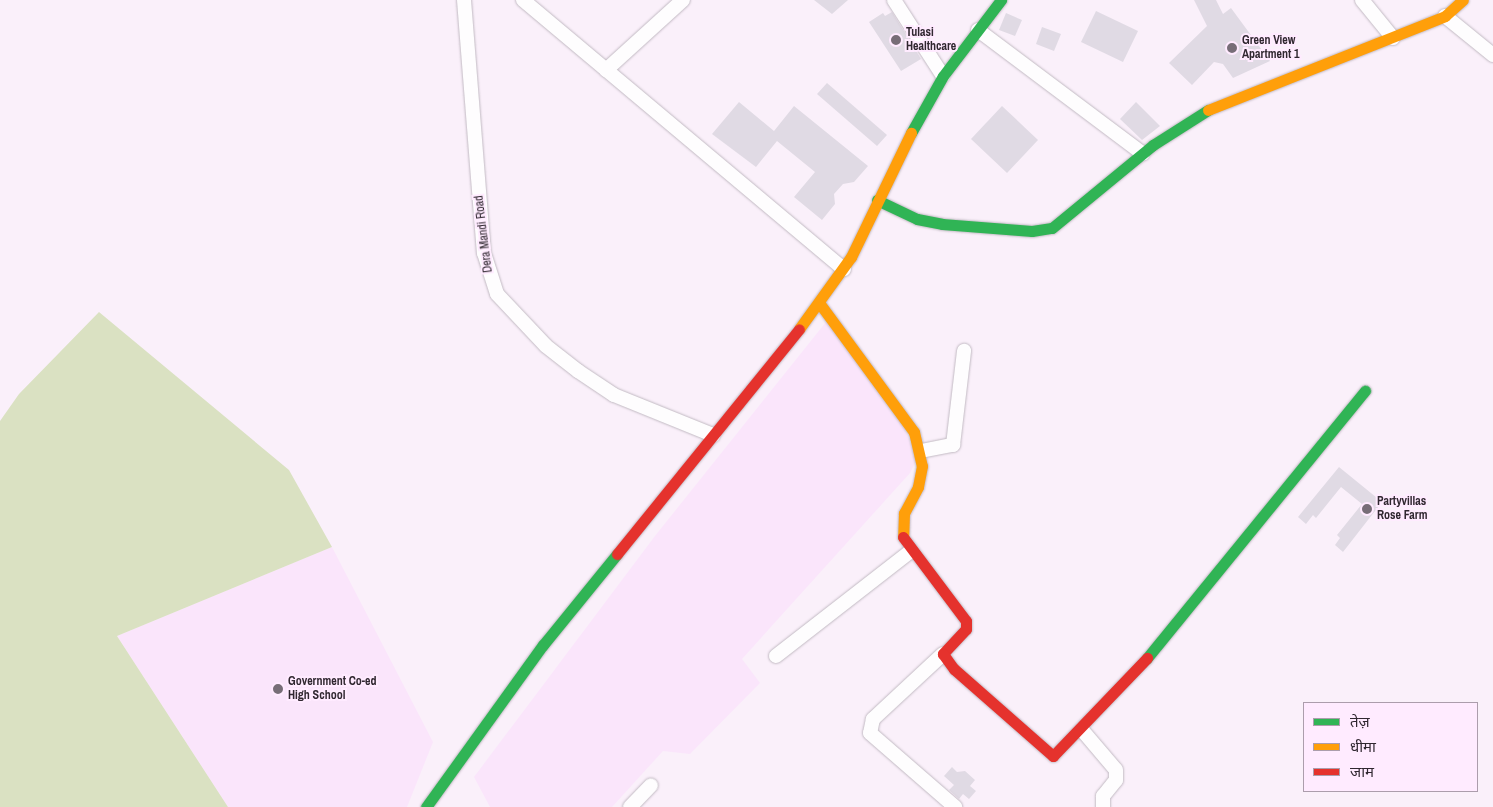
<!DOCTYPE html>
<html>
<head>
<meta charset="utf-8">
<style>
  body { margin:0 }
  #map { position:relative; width:1493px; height:807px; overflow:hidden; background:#faf0fa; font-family:"Archivo Narrow","Noto Sans Devanagari",sans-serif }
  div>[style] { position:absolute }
  .built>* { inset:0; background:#fae5fb }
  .green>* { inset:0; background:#dae1c2 }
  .building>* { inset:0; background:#e0dae4 }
  .roads { filter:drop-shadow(0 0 1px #c2bac3) drop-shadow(0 0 1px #c2bac3) }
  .street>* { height:14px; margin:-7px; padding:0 7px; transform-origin:7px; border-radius:7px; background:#fefdfe }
  .fast>* { height:11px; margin:-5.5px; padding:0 5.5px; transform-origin:5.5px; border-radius:5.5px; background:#30b455 }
  .slow>* { height:11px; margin:-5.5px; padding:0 5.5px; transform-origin:5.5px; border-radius:5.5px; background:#ff9f0a }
  .jam>* { height:11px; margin:-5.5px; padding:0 5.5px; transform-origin:5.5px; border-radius:5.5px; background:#e5322d }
  .dots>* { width:14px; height:14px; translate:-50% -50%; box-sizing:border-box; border:2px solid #ffebff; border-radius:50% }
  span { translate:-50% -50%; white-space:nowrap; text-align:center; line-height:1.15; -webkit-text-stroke:4px #ffebff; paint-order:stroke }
  .poi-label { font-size:12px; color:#302730; font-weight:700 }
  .left { translate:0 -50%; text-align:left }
  .street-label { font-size:12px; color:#302730 }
  .legend { position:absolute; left:1303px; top:702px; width:175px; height:90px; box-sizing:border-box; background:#ffebff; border:1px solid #ac9dac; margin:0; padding:6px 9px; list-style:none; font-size:15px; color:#302730 }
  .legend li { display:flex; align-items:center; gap:10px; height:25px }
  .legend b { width:25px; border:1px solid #ac9dac }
</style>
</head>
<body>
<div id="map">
  <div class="built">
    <i style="clip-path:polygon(826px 322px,905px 430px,917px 459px,910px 473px,742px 659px,760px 683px,690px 754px,663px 751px,612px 807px,490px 807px,474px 777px,655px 536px)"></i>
    <i style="clip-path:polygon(332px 547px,433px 742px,407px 807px,228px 807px,117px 636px)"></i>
  </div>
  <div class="green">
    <i style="clip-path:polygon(99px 312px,289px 470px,332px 547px,117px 636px,228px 807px,0 807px,0 421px,19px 394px)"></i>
  </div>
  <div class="building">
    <i style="clip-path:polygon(814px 0,848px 0,832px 14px)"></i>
    <i style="clip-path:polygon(1194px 0,1216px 0,1223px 14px,1231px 8px,1270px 61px,1233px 78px,1223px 64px,1214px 62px,1192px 85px,1169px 63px,1207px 26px)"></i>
    <i style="clip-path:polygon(1096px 11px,1138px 31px,1123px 62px,1081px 42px)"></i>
    <i style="clip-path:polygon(892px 12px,921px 59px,901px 71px,869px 22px,883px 13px,885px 16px)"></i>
    <i style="clip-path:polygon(1006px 13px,1022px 20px,1015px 36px,999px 30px)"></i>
    <i style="clip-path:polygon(1042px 27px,1061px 34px,1054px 51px,1036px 44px)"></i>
    <i style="clip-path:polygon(827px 83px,887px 135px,877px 146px,817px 94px)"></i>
    <i style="clip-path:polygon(739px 102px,774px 131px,794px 106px,868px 166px,854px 182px,843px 184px,834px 194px,835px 204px,822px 220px,794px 197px,815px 172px,777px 141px,756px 167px,712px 134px)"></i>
    <i style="clip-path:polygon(1136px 102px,1160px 126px,1142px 140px,1120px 119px)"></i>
    <i style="clip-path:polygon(1002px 106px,1038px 140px,1007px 173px,971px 139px)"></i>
    <i style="clip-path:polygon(1339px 467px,1382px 502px,1343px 552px,1335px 545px,1340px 538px,1337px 535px,1362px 504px,1341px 487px,1316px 518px,1313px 515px,1306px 524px,1298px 517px)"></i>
    <i style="clip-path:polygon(952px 767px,957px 772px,965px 771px,975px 780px,970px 786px,976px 791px,969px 799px,963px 794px,959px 799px,949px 790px,954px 785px,944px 776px)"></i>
  </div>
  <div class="roads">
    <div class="street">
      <i style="left:464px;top:0;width:254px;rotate:85.5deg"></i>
      <i style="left:484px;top:253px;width:43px;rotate:72.4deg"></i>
      <i style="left:497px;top:294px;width:71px;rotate:46.7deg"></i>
      <i style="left:546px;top:346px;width:41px;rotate:38deg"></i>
      <i style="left:578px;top:371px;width:43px;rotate:33.7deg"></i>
      <i style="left:614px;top:395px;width:107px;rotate:22deg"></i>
      <i style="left:523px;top:0;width:419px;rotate:40deg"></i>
      <i style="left:894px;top:0;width:90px;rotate:57.2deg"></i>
      <i style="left:1362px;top:0;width:49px;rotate:50.8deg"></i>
      <i style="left:1445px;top:16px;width:62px;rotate:39.1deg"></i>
      <i style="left:978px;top:30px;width:206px;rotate:36.9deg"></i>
      <i style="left:606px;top:70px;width:104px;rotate:-42.3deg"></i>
      <i style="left:921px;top:451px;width:33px;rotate:-11deg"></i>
      <i style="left:953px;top:445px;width:95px;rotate:-83.3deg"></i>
      <i style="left:943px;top:654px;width:96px;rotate:137.1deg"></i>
      <i style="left:873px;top:719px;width:14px;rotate:102deg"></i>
      <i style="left:870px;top:733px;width:113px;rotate:41deg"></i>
      <i style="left:776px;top:656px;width:171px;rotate:-37.9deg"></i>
      <i style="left:1082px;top:730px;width:52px;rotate:49.6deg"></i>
      <i style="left:1116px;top:770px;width:10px;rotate:90deg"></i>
      <i style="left:1116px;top:780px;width:21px;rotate:129deg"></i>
      <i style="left:1103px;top:796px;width:11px;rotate:90deg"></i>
      <i style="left:630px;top:807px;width:30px;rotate:-46deg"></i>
    </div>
    <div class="fast">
      <i style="left:911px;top:133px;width:65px;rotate:-60.7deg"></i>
      <i style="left:943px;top:76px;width:96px;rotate:-52.7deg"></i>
      <i style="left:877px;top:200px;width:44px;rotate:25.4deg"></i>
      <i style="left:917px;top:219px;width:25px;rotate:11deg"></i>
      <i style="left:942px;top:224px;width:90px;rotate:4.4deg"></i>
      <i style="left:1032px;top:231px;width:20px;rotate:-9deg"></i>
      <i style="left:1052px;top:228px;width:131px;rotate:-39.4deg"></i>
      <i style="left:1153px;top:145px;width:65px;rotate:-32.5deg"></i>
      <i style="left:1147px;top:658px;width:345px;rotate:-50.8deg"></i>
      <i style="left:426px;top:807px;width:200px;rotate:-54.2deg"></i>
      <i style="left:543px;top:645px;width:117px;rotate:-50.9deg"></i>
    </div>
    <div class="slow">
      <i style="left:1208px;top:110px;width:255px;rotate:-21.6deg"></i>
      <i style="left:1445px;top:16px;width:24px;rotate:-42deg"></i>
      <i style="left:820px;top:304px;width:159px;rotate:53.7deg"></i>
      <i style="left:914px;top:432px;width:35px;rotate:77deg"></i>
      <i style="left:922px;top:466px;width:21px;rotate:101deg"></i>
      <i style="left:918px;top:487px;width:30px;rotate:118deg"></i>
      <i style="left:904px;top:513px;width:24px;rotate:92deg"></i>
      <i style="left:799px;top:329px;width:89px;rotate:-54.2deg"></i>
      <i style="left:851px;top:257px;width:138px;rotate:-64.2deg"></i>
    </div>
    <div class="jam">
      <i style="left:903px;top:537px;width:105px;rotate:53.1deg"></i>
      <i style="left:966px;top:621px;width:8px;rotate:90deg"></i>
      <i style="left:966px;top:629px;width:34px;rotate:133deg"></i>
      <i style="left:943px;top:654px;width:19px;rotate:54deg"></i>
      <i style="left:954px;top:669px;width:132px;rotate:41.3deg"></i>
      <i style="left:1053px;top:756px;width:136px;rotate:-46.2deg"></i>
      <i style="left:617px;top:554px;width:289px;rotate:-51deg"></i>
    </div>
  </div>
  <div class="dots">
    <i style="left:896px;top:40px;background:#776d77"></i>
    <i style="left:1232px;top:48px;background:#776d77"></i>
    <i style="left:1367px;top:509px;background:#776d77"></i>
    <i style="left:278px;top:689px;background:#776d77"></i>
  </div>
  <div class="poi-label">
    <span class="left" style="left:906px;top:40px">Tulasi<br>Healthcare</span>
    <span class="left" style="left:1242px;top:48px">Green View<br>Apartment 1</span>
    <span class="left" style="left:1377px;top:509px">Partyvillas<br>Rose Farm</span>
    <span class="left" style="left:288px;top:689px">Government Co-ed<br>High School</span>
  </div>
  <div class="street-label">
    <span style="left:484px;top:234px;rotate:-97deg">Dera Mandi Road</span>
  </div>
  <ul class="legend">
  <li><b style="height:6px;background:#30b455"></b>तेज़</li>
  <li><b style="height:6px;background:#ff9f0a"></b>धीमा</li>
  <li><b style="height:6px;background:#e5322d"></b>जाम</li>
  </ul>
</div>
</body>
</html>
